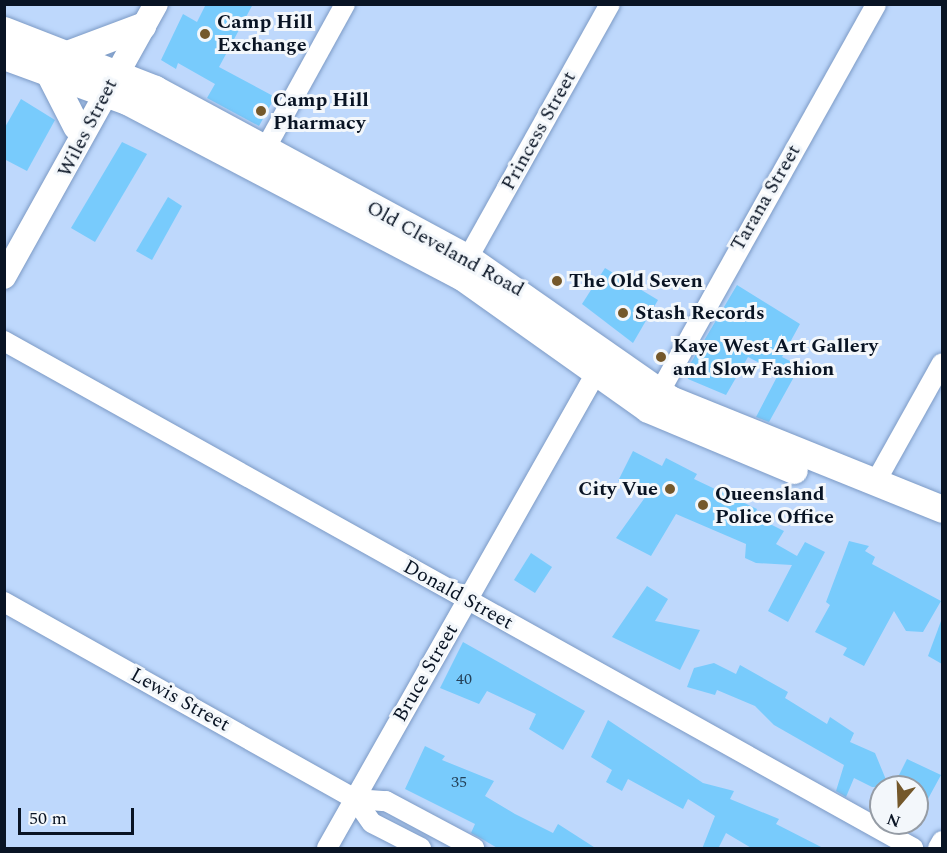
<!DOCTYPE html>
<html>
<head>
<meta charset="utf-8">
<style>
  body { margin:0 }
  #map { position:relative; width:947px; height:853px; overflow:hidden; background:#bed8fc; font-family:Spectral,serif }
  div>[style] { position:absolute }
  .building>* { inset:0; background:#78cbfc }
  .roads { filter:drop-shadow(0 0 2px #7c9ac5) drop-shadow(0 0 2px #7c9ac5) }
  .minor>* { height:20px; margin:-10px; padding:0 10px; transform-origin:10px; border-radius:10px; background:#fff }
  .major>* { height:24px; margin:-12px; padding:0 12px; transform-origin:12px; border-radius:12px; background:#fff }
  .highway>* { height:27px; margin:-13.5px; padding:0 13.5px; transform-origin:13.5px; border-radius:13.5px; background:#fff }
  .dots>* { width:16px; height:16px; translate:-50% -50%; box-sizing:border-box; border:3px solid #f3f7fb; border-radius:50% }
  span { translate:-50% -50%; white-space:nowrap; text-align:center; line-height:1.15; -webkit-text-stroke:6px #f3f7fb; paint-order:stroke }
  .number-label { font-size:16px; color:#25425a }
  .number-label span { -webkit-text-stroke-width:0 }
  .poi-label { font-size:20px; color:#091424; font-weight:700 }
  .left { translate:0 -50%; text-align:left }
  .right { translate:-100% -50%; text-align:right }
  .street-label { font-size:20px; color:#091424 }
  .frame { position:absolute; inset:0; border:6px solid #091424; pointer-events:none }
  .north { position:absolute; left:869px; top:775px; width:60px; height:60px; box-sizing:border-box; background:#f3f7fb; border:2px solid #959ca5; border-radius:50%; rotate:199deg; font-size:16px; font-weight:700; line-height:24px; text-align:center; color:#091424 }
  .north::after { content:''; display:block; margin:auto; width:21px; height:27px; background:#74582b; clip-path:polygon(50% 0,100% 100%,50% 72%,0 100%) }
  .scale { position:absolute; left:18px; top:808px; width:116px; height:27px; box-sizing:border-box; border:3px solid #091424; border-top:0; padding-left:8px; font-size:18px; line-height:21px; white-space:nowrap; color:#091424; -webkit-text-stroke:4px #f3f7fb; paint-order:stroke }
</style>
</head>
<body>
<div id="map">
  <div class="building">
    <i style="clip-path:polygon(214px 4px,253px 4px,219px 67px,275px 97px,259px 126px,207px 98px,215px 84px,178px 63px,176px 69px,161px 60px,183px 14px,197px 22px,205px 6px)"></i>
    <i style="clip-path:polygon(21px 99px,55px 120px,27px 171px,4px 159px,4px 129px)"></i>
    <i style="clip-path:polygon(122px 142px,147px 154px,95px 242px,71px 228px)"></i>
    <i style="clip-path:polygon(168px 197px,182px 206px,152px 260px,136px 251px)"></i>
    <i style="clip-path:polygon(605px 268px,658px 300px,633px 343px,582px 304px)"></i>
    <i style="clip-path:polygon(737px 285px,800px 324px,782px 357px,800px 366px,769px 422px,756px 417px,779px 373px,748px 357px,726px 395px,688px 379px,686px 371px)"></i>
    <i style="clip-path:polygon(633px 451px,662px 466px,666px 458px,697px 474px,694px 479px,757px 509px,754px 516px,784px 531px,776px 544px,797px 556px,805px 542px,825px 552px,788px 622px,768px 611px,792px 565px,756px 563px,745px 558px,746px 544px,676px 514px,651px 556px,616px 538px,646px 496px,618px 481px)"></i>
    <i style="clip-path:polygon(849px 541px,869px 546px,865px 551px,875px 557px,872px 564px,941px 601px,923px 632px,906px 631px,894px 611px,864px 666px,843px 655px,847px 648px,815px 632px,830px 605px,826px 602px)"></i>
    <i style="clip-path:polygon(531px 553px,552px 567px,535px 593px,514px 580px)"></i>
    <i style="clip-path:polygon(647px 586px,668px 599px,655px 621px,700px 630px,680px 670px,612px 637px)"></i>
    <i style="clip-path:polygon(941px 621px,942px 621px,942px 664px,928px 656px)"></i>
    <i style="clip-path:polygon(463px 642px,585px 711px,563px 750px,529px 729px,536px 714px,487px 691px,479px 704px,440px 688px)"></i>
    <i style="clip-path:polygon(714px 663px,736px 674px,740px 665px,788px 692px,785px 698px,827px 724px,830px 717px,854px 733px,850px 742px,875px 753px,889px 787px,872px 787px,854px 778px,846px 797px,836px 791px,844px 765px,774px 725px,755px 706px,717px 690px,715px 695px,687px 687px,694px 668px)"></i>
    <i style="clip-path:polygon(608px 720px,703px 783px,734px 791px,730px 799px,779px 819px,776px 824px,825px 849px,753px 849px,726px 833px,718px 849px,702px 849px,715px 816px,688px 799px,683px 809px,628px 779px,622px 791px,606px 782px,612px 770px,591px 757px)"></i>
    <i style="clip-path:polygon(425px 746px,445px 756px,442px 760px,494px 781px,485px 796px,515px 814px,553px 833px,558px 824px,597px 849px,499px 849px,482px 839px,471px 833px,475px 824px,405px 789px)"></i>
    <i style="clip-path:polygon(907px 759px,941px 775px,917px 819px,917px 787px,893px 787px)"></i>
  </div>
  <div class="roads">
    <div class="minor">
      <i style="left:264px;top:151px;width:168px;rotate:-61.1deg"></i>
      <i style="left:468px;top:258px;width:291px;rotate:-60.8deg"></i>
      <i style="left:4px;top:341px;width:1041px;rotate:29.15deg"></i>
      <i style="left:659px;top:393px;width:445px;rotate:-60.8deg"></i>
      <i style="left:875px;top:483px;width:137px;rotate:-60.8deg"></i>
      <i style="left:4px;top:602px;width:403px;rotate:29.3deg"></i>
      <i style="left:355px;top:799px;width:31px;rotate:4deg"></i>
      <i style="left:386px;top:801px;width:100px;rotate:28.1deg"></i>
      <i style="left:355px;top:799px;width:29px;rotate:55deg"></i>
      <i style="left:372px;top:823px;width:55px;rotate:27deg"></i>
      <i style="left:327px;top:848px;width:546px;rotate:-60.48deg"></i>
      <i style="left:938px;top:848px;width:8px;rotate:-60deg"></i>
    </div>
    <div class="major">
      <i style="left:4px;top:277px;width:312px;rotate:-60.9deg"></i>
    </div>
    <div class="highway">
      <i style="left:4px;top:30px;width:162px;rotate:21.3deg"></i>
      <i style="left:155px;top:89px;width:356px;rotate:28.4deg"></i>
      <i style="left:468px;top:258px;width:246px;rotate:34.9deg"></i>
      <i style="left:670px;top:399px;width:293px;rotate:22deg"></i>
      <i style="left:70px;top:53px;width:77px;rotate:-20.6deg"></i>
      <i style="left:4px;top:56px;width:131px;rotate:20.1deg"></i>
      <i style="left:127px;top:101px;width:377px;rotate:27.7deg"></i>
      <i style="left:461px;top:276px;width:229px;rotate:35.4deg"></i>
      <i style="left:648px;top:409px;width:158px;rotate:22.7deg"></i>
      <i style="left:48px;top:71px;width:62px;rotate:63deg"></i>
    </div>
  </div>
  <div class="dots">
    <i style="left:205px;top:34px;background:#74582b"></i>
    <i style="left:261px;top:111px;background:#74582b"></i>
    <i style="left:557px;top:281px;background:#74582b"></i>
    <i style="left:623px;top:313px;background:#74582b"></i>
    <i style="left:661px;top:357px;background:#74582b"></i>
    <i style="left:670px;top:489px;background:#74582b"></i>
    <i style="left:703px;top:505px;background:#74582b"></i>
  </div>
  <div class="number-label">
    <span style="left:464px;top:679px">40</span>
    <span style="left:459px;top:782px">35</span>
  </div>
  <div class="poi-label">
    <span class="left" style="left:217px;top:34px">Camp Hill<br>Exchange</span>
    <span class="left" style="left:273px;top:112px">Camp Hill<br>Pharmacy</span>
    <span class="left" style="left:569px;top:281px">The Old Seven</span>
    <span class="left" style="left:635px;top:313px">Stash Records</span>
    <span class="left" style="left:673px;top:358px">Kaye West Art Gallery<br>and Slow Fashion</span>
    <span class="right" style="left:658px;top:489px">City Vue</span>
    <span class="left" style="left:715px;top:506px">Queensland<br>Police Office</span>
  </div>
  <div class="street-label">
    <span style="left:88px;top:128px;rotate:-63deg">Wiles Street</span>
    <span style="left:539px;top:131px;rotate:-61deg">Princess Street</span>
    <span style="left:766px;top:198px;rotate:-60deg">Tarana Street</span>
    <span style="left:445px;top:249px;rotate:29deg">Old Cleveland Road</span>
    <span style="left:458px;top:595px;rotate:29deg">Donald Street</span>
    <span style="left:426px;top:673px;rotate:-60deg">Bruce Street</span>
    <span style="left:180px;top:700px;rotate:29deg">Lewis Street</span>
  </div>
  <div class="frame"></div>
  <div class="north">N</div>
  <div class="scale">50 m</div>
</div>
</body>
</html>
